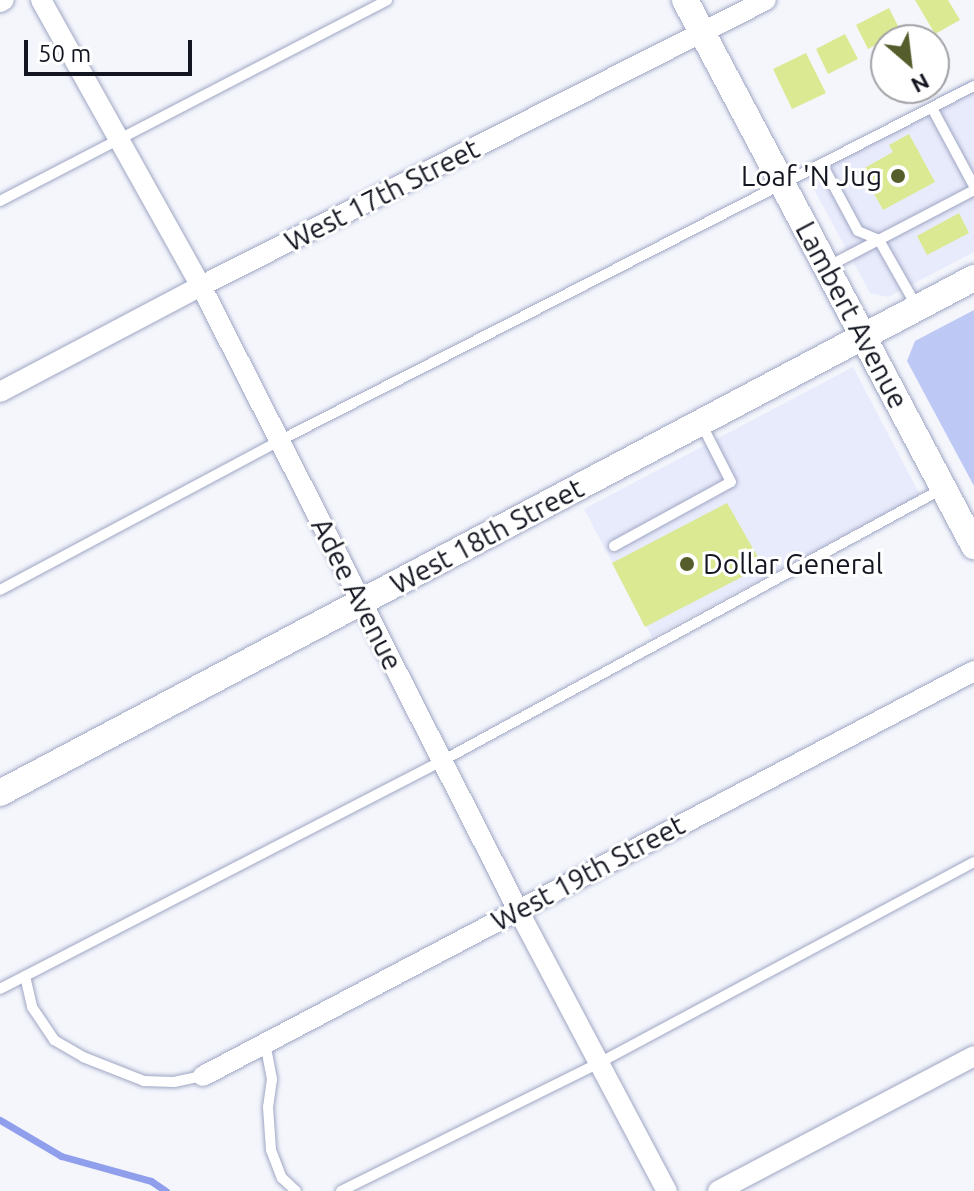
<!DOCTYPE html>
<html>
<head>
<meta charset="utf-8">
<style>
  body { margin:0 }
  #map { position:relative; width:974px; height:1191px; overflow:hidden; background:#f4f6fc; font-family:Ubuntu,sans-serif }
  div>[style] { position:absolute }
  .built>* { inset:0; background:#e8ebfb }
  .green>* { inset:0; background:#bec8f4 }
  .stream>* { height:7px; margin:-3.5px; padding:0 3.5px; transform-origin:3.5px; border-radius:3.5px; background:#909feb }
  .building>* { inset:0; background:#dae992 }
  .roads { filter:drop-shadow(0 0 2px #9fa6c4) drop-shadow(0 0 2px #9fa6c4) }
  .service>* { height:10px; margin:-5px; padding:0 5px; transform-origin:5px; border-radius:5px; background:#fff }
  .minor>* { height:20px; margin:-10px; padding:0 10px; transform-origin:10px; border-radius:10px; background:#fff }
  .tertiary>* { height:26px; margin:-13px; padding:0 13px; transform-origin:13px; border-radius:13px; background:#fff }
  .dots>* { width:22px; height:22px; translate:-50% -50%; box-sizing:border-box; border:4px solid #fff; border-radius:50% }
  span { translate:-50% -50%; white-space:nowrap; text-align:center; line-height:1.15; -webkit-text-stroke:6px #fff; paint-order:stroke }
  .poi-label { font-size:28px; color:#131620 }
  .right { translate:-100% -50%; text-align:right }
  .left { translate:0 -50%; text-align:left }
  .street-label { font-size:28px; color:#131620 }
  .north { position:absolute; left:870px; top:24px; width:80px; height:80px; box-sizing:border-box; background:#fff; border:2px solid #a1a2a6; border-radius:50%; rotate:152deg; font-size:22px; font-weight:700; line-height:32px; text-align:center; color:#131620 }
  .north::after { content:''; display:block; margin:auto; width:28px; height:36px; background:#565d2c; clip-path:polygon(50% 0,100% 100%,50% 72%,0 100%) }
  .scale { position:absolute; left:24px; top:40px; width:168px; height:36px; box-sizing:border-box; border:4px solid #131620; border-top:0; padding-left:10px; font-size:24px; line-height:28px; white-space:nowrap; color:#131620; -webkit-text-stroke:6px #fff; paint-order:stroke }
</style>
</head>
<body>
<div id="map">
  <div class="built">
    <i style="clip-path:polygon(974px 78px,974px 252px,888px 297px,870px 293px,803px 169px)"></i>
    <i style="clip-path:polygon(853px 367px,920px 495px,652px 637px,584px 509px)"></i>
  </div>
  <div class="green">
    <i style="clip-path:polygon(974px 310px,974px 486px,907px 361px,915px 341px)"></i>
  </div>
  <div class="stream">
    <i style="left:0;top:1120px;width:71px;rotate:30.5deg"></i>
    <i style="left:61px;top:1156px;width:93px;rotate:15.5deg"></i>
    <i style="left:151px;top:1181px;width:18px;rotate:34deg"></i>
  </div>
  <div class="building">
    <i style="clip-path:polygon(915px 0,948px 0,960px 20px,935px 34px)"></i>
    <i style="clip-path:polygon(889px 8px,901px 32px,868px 49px,856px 25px)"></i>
    <i style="clip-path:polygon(845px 34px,858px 59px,828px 74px,816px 49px)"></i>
    <i style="clip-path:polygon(806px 53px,826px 93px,792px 109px,773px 69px)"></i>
    <i style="clip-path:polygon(909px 134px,935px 182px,883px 210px,861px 170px,893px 152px,889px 145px)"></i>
    <i style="clip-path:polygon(959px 213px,969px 233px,927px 255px,917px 236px)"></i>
    <i style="clip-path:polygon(727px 503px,763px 566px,645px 627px,612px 563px)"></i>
  </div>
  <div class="roads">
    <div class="service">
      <i style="left:932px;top:108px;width:89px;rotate:61.7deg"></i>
      <i style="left:822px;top:164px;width:76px;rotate:61.8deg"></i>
      <i style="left:858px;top:231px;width:23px;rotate:23deg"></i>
      <i style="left:879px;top:240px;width:77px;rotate:60.4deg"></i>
      <i style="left:0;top:201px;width:436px;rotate:-27.4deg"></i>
      <i style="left:827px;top:267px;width:166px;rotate:-27.6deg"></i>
      <i style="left:614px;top:546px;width:133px;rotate:-28.7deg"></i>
      <i style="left:731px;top:482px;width:64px;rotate:-117deg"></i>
      <i style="left:0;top:590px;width:316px;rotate:-28.1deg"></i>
      <i style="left:279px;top:441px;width:780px;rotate:-27.06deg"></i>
      <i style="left:25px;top:976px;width:32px;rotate:77deg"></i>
      <i style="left:32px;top:1007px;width:40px;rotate:56deg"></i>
      <i style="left:54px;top:1040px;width:34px;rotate:30deg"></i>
      <i style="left:83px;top:1057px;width:66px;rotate:21.5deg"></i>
      <i style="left:144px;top:1081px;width:30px;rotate:2deg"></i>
      <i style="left:174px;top:1082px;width:30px;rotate:-12deg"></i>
      <i style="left:0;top:989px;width:497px;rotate:-27.3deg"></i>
      <i style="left:442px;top:761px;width:569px;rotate:-28.55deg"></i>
      <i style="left:265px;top:1043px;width:37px;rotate:79deg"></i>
      <i style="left:272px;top:1079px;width:28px;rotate:98deg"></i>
      <i style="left:268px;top:1107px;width:43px;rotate:86deg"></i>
      <i style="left:271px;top:1150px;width:30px;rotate:69deg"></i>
      <i style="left:282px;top:1178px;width:19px;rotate:43deg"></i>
      <i style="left:341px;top:1191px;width:288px;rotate:-26.4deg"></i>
      <i style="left:599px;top:1063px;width:425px;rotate:-28.2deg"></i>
    </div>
    <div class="minor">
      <i style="left:41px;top:0;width:328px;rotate:60.8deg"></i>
      <i style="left:201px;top:286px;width:700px;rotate:63.07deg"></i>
      <i style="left:518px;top:910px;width:318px;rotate:62.1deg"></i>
      <i style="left:0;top:2px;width:4px;rotate:-27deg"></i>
      <i style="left:0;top:392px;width:227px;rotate:-27.8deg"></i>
      <i style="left:201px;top:286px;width:633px;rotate:-26.85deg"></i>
      <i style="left:203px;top:1076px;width:871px;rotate:-27.71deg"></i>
      <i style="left:718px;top:1191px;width:289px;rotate:-27.8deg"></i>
    </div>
    <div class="tertiary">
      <i style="left:685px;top:0;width:618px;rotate:62.11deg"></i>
      <i style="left:0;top:793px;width:1102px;rotate:-27.87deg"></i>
    </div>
  </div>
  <div class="dots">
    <i style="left:898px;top:176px;background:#565d2c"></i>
    <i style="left:687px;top:564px;background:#565d2c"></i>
  </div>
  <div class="poi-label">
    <span class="right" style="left:882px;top:176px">Loaf 'N Jug</span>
    <span class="left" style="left:703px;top:564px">Dollar General</span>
  </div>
  <div class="street-label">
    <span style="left:382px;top:195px;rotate:-27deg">West 17th Street</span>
    <span style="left:852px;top:315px;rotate:62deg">Lambert Avenue</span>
    <span style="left:487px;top:536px;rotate:-28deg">West 18th Street</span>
    <span style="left:357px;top:594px;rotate:63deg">Adee Avenue</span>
    <span style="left:588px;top:873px;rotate:-28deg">West 19th Street</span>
  </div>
  <div class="north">N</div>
  <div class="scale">50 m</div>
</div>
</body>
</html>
